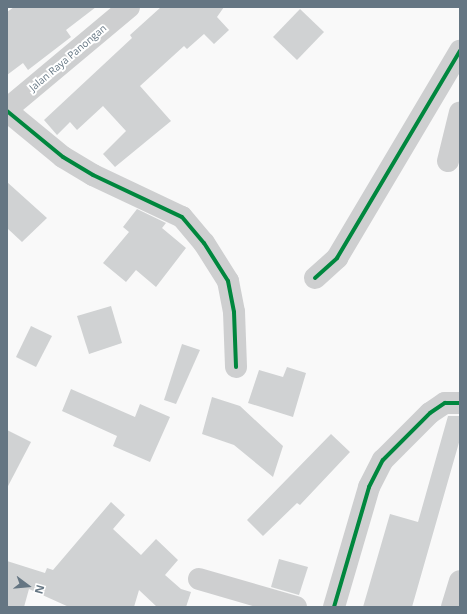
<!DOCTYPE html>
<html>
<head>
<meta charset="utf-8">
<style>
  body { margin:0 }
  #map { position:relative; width:467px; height:614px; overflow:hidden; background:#f9f9f9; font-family:"Open Sans",sans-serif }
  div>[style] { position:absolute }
  .building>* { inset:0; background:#d0d2d3 }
  .minor>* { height:22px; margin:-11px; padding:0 11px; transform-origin:11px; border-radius:11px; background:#cecfd0 }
  .cycleway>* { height:4px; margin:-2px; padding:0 2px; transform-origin:2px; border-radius:2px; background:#00873e }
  span { translate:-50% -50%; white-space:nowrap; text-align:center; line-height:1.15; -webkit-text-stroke:4px #fff; paint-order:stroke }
  .street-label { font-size:10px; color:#657683 }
  .frame { position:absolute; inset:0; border:8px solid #657683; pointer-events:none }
  .north { position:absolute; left:8px; top:566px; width:40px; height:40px; -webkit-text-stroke:3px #fff; paint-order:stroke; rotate:106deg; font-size:11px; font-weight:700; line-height:16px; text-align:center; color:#657683 }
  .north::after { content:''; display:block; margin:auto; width:14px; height:18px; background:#657683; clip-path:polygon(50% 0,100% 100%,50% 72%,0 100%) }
</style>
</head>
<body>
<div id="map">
  <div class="building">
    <i style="clip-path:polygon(14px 7px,96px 7px,66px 30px,71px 37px,28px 70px,23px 63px,7px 75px,7px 12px)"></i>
    <i style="clip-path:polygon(161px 7px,224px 7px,217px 17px,229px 30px,214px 44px,204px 34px,187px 49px,184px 46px,140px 86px,171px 121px,115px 167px,103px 154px,126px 131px,103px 106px,77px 130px,70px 122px,57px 135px,44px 120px,132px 38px,130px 35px)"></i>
    <i style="clip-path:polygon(300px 9px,324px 32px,297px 60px,273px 37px)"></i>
    <i style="clip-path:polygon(7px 182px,47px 218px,22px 242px,7px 228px)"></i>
    <i style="clip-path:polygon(137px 209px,166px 223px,162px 228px,186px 248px,156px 287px,136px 270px,126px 282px,103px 263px,129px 232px,123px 227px)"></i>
    <i style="clip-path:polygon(111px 306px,122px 343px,89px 354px,77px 316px)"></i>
    <i style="clip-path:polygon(31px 326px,52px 336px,36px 367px,16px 357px)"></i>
    <i style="clip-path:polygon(182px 344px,200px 350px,176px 404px,164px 400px)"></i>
    <i style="clip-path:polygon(287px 367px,306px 373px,293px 417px,248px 403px,259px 370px,283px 377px)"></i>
    <i style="clip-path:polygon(71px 389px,135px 417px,140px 404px,170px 417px,150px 462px,113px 446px,117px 436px,62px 411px)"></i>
    <i style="clip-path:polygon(212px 397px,240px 406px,283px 446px,273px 477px,234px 445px,202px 434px)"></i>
    <i style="clip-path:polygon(448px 416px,460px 416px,460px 439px,412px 607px,363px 607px,390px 514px,418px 522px)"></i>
    <i style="clip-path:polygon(7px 430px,31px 442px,7px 488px)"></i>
    <i style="clip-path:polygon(331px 434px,350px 452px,300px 505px,297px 503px,263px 536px,247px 520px)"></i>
    <i style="clip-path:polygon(111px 502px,125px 515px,113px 529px,141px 555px,156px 539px,178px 560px,165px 575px,181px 589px,191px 592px,186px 607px,157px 607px,139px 590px,134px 607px,69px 607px,29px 589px,24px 607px,7px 607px,7px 561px,45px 573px,47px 568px,53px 570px)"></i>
    <i style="clip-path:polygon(279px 559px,308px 567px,299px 595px,271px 587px)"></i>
  </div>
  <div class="minor">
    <i style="left:7px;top:109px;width:159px;rotate:-39.9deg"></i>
    <i style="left:7px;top:111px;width:72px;rotate:39.4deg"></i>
    <i style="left:63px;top:157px;width:35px;rotate:31deg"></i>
    <i style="left:93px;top:175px;width:98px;rotate:25.3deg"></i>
    <i style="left:182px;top:217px;width:34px;rotate:50deg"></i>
    <i style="left:204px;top:243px;width:45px;rotate:57.7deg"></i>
    <i style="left:228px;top:281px;width:32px;rotate:79deg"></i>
    <i style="left:234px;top:312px;width:55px;rotate:87.9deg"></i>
    <i style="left:448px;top:161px;width:50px;rotate:-76.2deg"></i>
    <i style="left:315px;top:278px;width:30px;rotate:-42deg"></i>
    <i style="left:337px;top:258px;width:241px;rotate:-59.3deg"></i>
    <i style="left:199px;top:579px;width:101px;rotate:16.1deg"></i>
    <i style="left:334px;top:607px;width:125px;rotate:-73.7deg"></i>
    <i style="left:369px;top:487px;width:30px;rotate:-63deg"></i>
    <i style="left:383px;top:460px;width:66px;rotate:-45deg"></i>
    <i style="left:430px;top:413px;width:18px;rotate:-34deg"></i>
    <i style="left:445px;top:403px;width:15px"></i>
    <i style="left:452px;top:607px;width:27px;rotate:-73deg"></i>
  </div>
  <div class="cycleway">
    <i style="left:7px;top:111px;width:72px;rotate:39.4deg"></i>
    <i style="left:63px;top:157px;width:35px;rotate:31deg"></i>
    <i style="left:93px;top:175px;width:98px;rotate:25.3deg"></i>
    <i style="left:182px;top:217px;width:34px;rotate:50deg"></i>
    <i style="left:204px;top:243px;width:45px;rotate:57.7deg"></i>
    <i style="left:228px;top:281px;width:32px;rotate:79deg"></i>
    <i style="left:234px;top:312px;width:55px;rotate:87.9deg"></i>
    <i style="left:315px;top:278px;width:30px;rotate:-42deg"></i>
    <i style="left:337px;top:258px;width:241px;rotate:-59.3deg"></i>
    <i style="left:334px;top:607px;width:125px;rotate:-73.7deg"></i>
    <i style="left:369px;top:487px;width:30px;rotate:-63deg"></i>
    <i style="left:383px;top:460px;width:66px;rotate:-45deg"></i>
    <i style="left:430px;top:413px;width:18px;rotate:-34deg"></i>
    <i style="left:445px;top:403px;width:15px"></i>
  </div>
  <div class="street-label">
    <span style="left:68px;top:58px;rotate:-40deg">Jalan Raya Panongan</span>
  </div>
  <div class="frame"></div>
  <div class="north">N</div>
</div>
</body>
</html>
